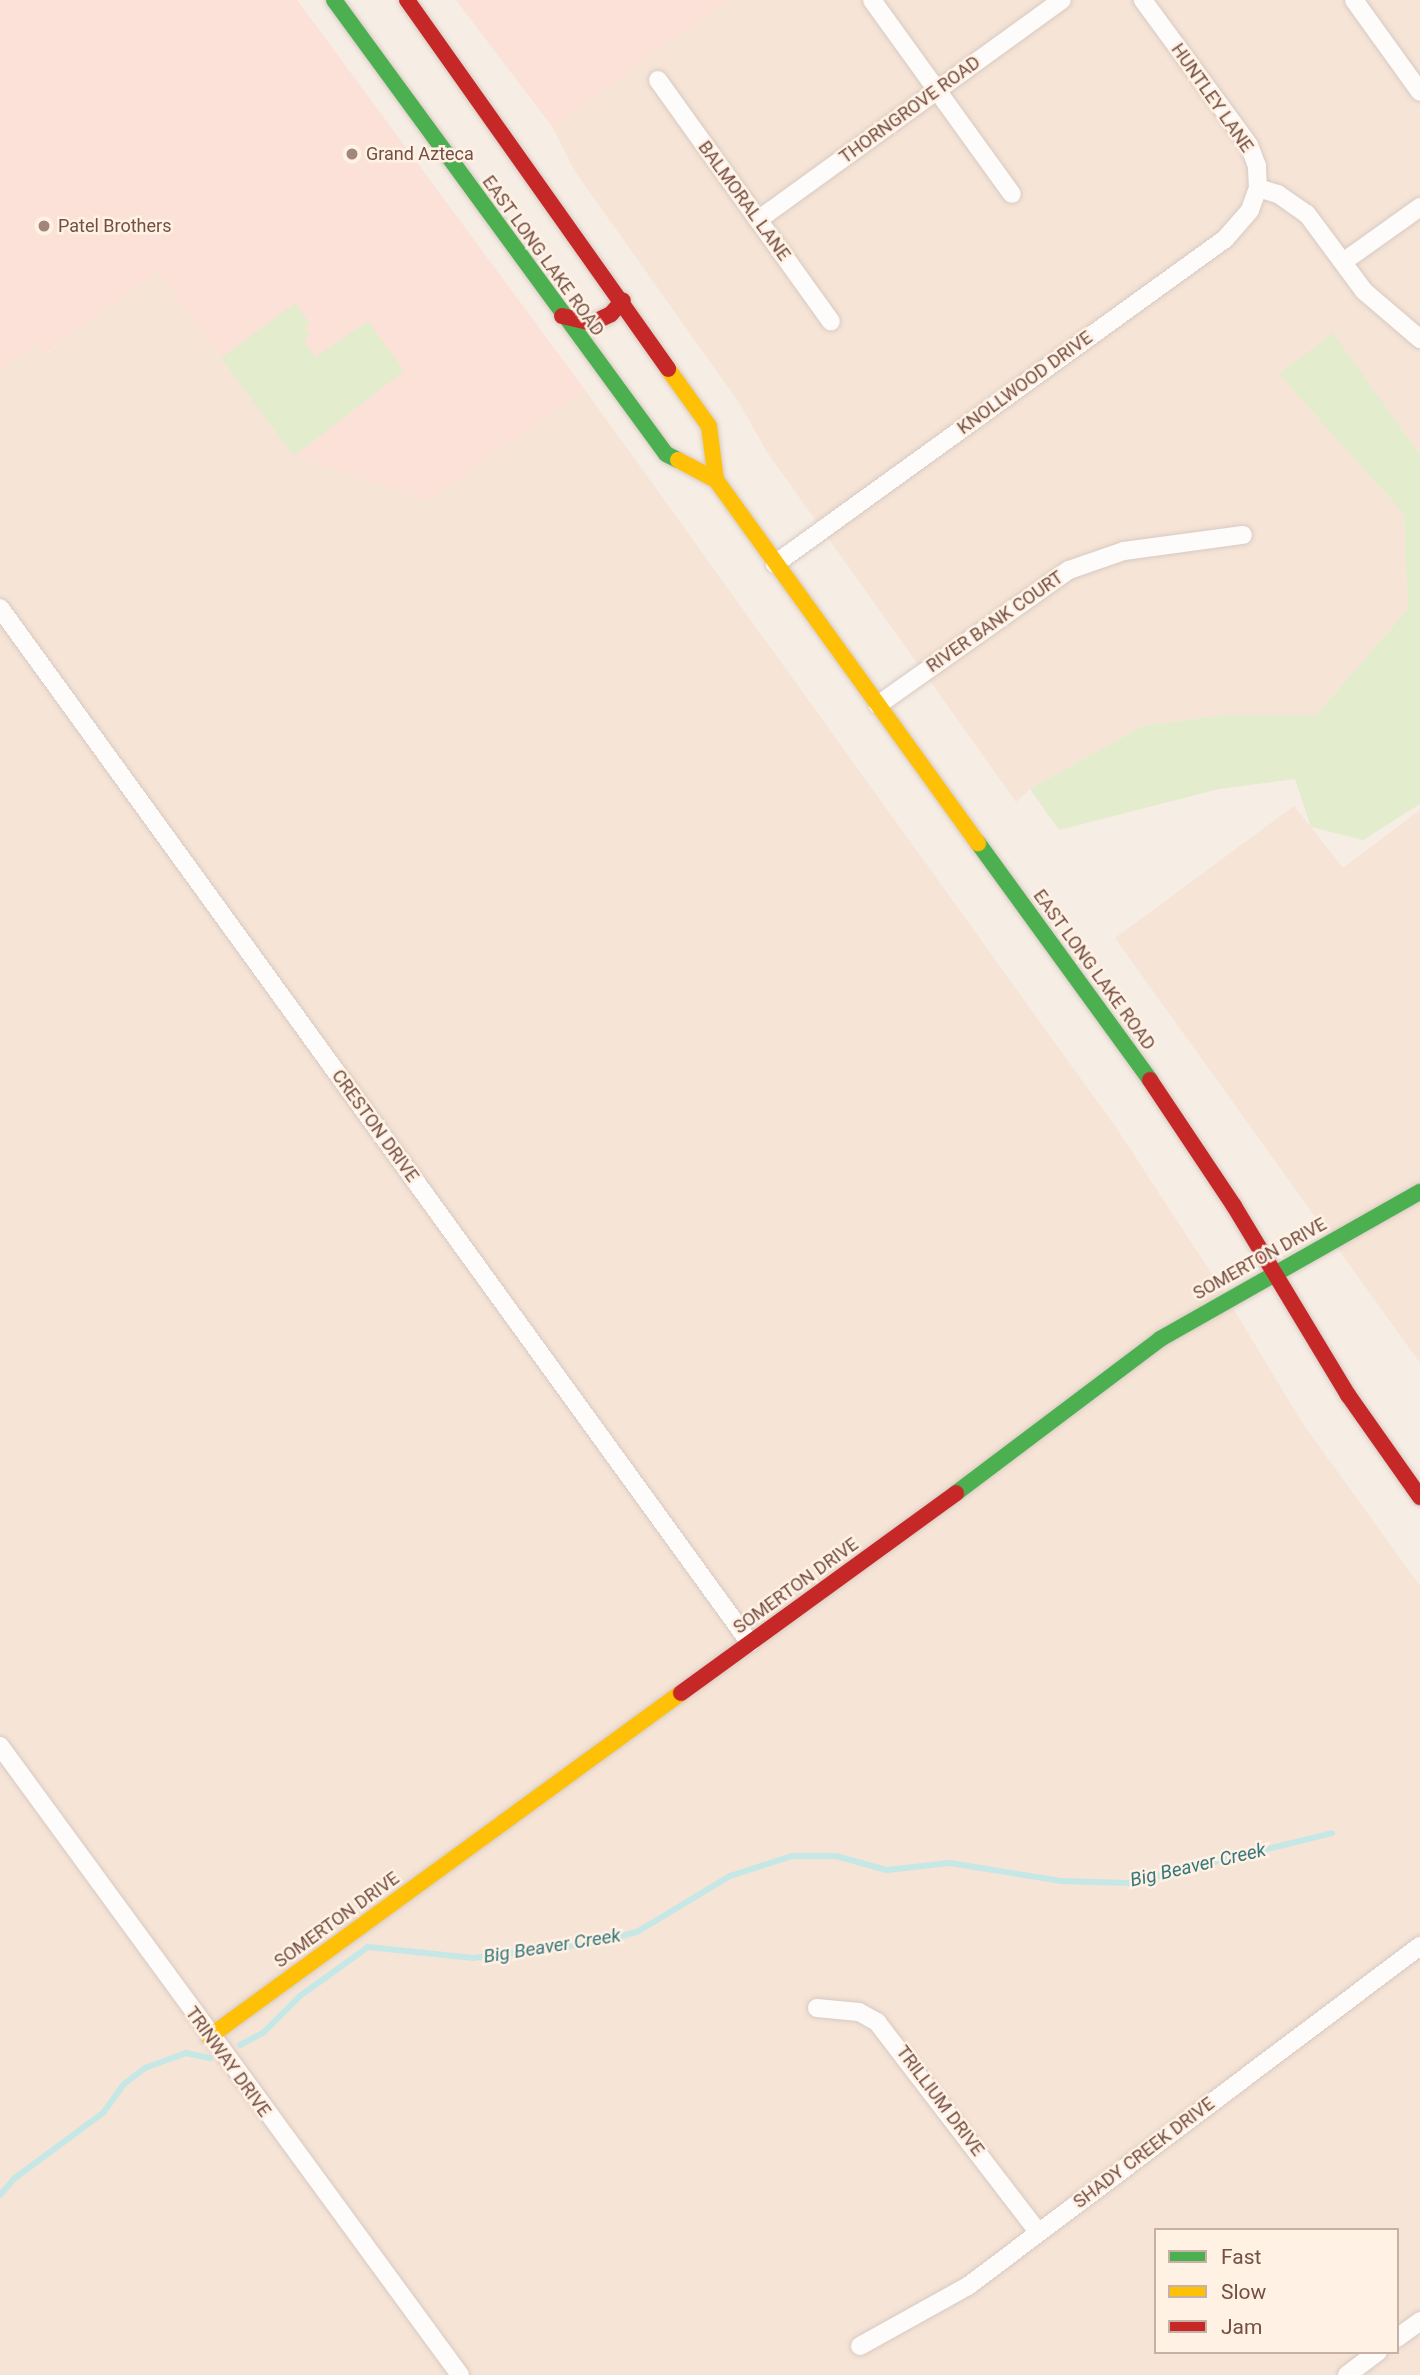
<!DOCTYPE html>
<html>
<head>
<meta charset="utf-8">
<style>
  body { margin:0 }
  #map { position:relative; width:1420px; height:2375px; overflow:hidden; background:#f6ede4; font-family:Roboto,sans-serif }
  div>[style] { position:absolute }
  .residential>* { inset:0; background:#f6e4d6 }
  .commercial>* { inset:0; background:#fbe1d8 }
  .green>* { inset:0; background:#e3eccd }
  .stream>* { height:6px; margin:-3px; padding:0 3px; transform-origin:3px; border-radius:3px; background:#c5e8e7 }
  .roads { filter:drop-shadow(0 0 2px #d7cac2) drop-shadow(0 0 2px #d7cac2) }
  .street>* { height:18px; margin:-9px; padding:0 9px; transform-origin:9px; border-radius:9px; background:#fefcfb }
  .fast>* { height:16px; margin:-8px; padding:0 8px; transform-origin:8px; border-radius:8px; background:#4caf50 }
  .slow>* { height:16px; margin:-8px; padding:0 8px; transform-origin:8px; border-radius:8px; background:#ffc107 }
  .jam>* { height:16px; margin:-8px; padding:0 8px; transform-origin:8px; border-radius:8px; background:#c62828 }
  .dots>* { width:19px; height:19px; translate:-50% -50%; box-sizing:border-box; border:4px solid #fff1e4; border-radius:50% }
  span { translate:-50% -50%; white-space:nowrap; text-align:center; line-height:1.15; -webkit-text-stroke:5px #fff1e4; paint-order:stroke }
  .street-label { font-size:18px; color:#744f44 }
  .poi-label { font-size:18px; color:#744f44 }
  .left { translate:0 -50%; text-align:left }
  .water-label { font-size:19px; color:#37787c; font-style:italic }
  .legend { position:absolute; left:1154px; top:2228px; width:245px; height:126px; box-sizing:border-box; background:#fff1e4; border:2px solid #c7b0a4; margin:0; padding:9px 12px; list-style:none; font-size:21px; color:#744f44 }
  .legend li { display:flex; align-items:center; gap:14px; height:35px }
  .legend b { width:35px; border:2px solid #c7b0a4 }
</style>
</head>
<body>
<div id="map">
  <div class="residential">
    <i style="clip-path:polygon(729px 0,1420px 0,1420px 455px,1333px 334px,1280px 374px,1404px 514px,1408px 609px,1316px 715px,1224px 715px,1143px 726px,1030px 789px,1016px 802px,767px 452px,738px 401px,576px 173px,553px 128px)"></i>
    <i style="clip-path:polygon(evenodd,158px 272px,294px 455px,428px 501px,585px 390px,1117px 1129px,1219px 1285px,1303px 1424px,1420px 1586px,1420px 2375px,0 2375px,0 370px,38px 342px,47px 353px,158px 272px,1156px 2230px,1397px 2230px,1397px 2352px,1156px 2352px,1156px 2230px)"></i>
    <i style="clip-path:polygon(1294px 806px,1343px 868px,1420px 810px,1420px 1363px,1115px 938px)"></i>
  </div>
  <div class="commercial">
    <i style="clip-path:polygon(0 0,297px 0,585px 390px,428px 501px,294px 456px,158px 272px,46px 353px,38px 343px,0 370px)"></i>
    <i style="clip-path:polygon(456px 0,729px 0,553px 128px)"></i>
  </div>
  <div class="green">
    <i style="clip-path:polygon(295px 303px,310px 324px,305px 328px,310px 335px,304px 341px,316px 357px,368px 321px,404px 371px,294px 456px,221px 358px)"></i>
    <i style="clip-path:polygon(1333px 333px,1420px 455px,1420px 804px,1363px 840px,1311px 827px,1295px 779px,1219px 789px,1059px 830px,1030px 789px,1143px 726px,1224px 715px,1316px 715px,1408px 609px,1404px 514px,1279px 374px)"></i>
  </div>
  <div class="stream">
    <i style="left:240px;top:2045px;width:26px;rotate:-28deg"></i>
    <i style="left:263px;top:2033px;width:52px;rotate:-45deg"></i>
    <i style="left:300px;top:1996px;width:84px;rotate:-35.8deg"></i>
    <i style="left:368px;top:1947px;width:106px;rotate:6deg"></i>
    <i style="left:473px;top:1958px;width:129px;rotate:-7.1deg"></i>
    <i style="left:601px;top:1942px;width:37px;rotate:-16deg"></i>
    <i style="left:637px;top:1932px;width:109px;rotate:-31.1deg"></i>
    <i style="left:730px;top:1876px;width:65px;rotate:-17.9deg"></i>
    <i style="left:792px;top:1856px;width:44px"></i>
    <i style="left:836px;top:1856px;width:53px;rotate:15.4deg"></i>
    <i style="left:887px;top:1870px;width:63px;rotate:-6.3deg"></i>
    <i style="left:950px;top:1863px;width:112px;rotate:9.2deg"></i>
    <i style="left:1061px;top:1881px;width:68px;rotate:1.7deg"></i>
    <i style="left:1129px;top:1883px;width:209px;rotate:-13.8deg"></i>
    <i style="left:0;top:2195px;width:23px;rotate:-49deg"></i>
    <i style="left:15px;top:2178px;width:109px;rotate:-36.5deg"></i>
    <i style="left:103px;top:2113px;width:34px;rotate:-54deg"></i>
    <i style="left:123px;top:2085px;width:28px;rotate:-38deg"></i>
    <i style="left:145px;top:2068px;width:44px;rotate:-20.1deg"></i>
    <i style="left:186px;top:2053px;width:25px;rotate:12deg"></i>
  </div>
  <div class="roads">
    <div class="street">
      <i style="left:872px;top:0;width:239px;rotate:54.2deg"></i>
      <i style="left:1354px;top:0;width:113px;rotate:54.3deg"></i>
      <i style="left:658px;top:80px;width:297px;rotate:54.4deg"></i>
      <i style="left:1258px;top:188px;width:21px;rotate:17deg"></i>
      <i style="left:1278px;top:194px;width:35px;rotate:35deg"></i>
      <i style="left:1307px;top:214px;width:96px;rotate:53.5deg"></i>
      <i style="left:1364px;top:291px;width:74px;rotate:40.6deg"></i>
      <i style="left:758px;top:220px;width:375px;rotate:-35.9deg"></i>
      <i style="left:1343px;top:262px;width:95px;rotate:-35.5deg"></i>
      <i style="left:775px;top:564px;width:555px;rotate:-35.84deg"></i>
      <i style="left:1225px;top:239px;width:38px;rotate:-49deg"></i>
      <i style="left:1250px;top:210px;width:23px;rotate:-70deg"></i>
      <i style="left:1258px;top:188px;width:22px;rotate:-93deg"></i>
      <i style="left:1257px;top:166px;width:22px;rotate:-111deg"></i>
      <i style="left:1249px;top:145px;width:180px;rotate:-126.2deg"></i>
      <i style="left:0;top:608px;width:1278px;rotate:54.07deg"></i>
      <i style="left:878px;top:705px;width:234px;rotate:-35.3deg"></i>
      <i style="left:1069px;top:570px;width:58px;rotate:-19.1deg"></i>
      <i style="left:1124px;top:551px;width:120px;rotate:-7.7deg"></i>
      <i style="left:0;top:1746px;width:779px;rotate:53.82deg"></i>
      <i style="left:817px;top:2008px;width:42px;rotate:5.4deg"></i>
      <i style="left:859px;top:2012px;width:21px;rotate:29deg"></i>
      <i style="left:877px;top:2022px;width:265px;rotate:52.5deg"></i>
      <i style="left:1397px;top:2338px;width:29px;rotate:-36deg"></i>
      <i style="left:860px;top:2346px;width:124px;rotate:-29.1deg"></i>
      <i style="left:968px;top:2286px;width:566px;rotate:-36.95deg"></i>
      <i style="left:1347px;top:2375px;width:39px;rotate:-37deg"></i>
    </div>
    <div class="fast">
      <i style="left:334px;top:0;width:562px;rotate:53.82deg"></i>
      <i style="left:666px;top:454px;width:13px;rotate:27deg"></i>
      <i style="left:978px;top:843px;width:293px;rotate:54deg"></i>
      <i style="left:956px;top:1493px;width:256px;rotate:-37deg"></i>
      <i style="left:1160px;top:1339px;width:299px;rotate:-29.5deg"></i>
    </div>
    <div class="slow">
      <i style="left:668px;top:369px;width:70px;rotate:54.3deg"></i>
      <i style="left:709px;top:426px;width:54px;rotate:82.6deg"></i>
      <i style="left:678px;top:460px;width:43px;rotate:27.8deg"></i>
      <i style="left:716px;top:480px;width:448px;rotate:54.2deg"></i>
      <i style="left:209px;top:2037px;width:584px;rotate:-36.09deg"></i>
    </div>
    <div class="jam">
      <i style="left:407px;top:0;width:452px;rotate:54.7deg"></i>
      <i style="left:562px;top:316px;width:31px;rotate:13deg"></i>
      <i style="left:592px;top:323px;width:21px;rotate:-25deg"></i>
      <i style="left:611px;top:314px;width:18px;rotate:-49deg"></i>
      <i style="left:1150px;top:1080px;width:151px;rotate:56.3deg"></i>
      <i style="left:1234px;top:1206px;width:221px;rotate:58.9deg"></i>
      <i style="left:1348px;top:1395px;width:125px;rotate:54.8deg"></i>
      <i style="left:681px;top:1693px;width:340px;rotate:-36deg"></i>
    </div>
  </div>
  <div class="dots">
    <i style="left:352px;top:154px;background:#a2867c"></i>
    <i style="left:44px;top:226px;background:#a2867c"></i>
  </div>
  <div class="street-label">
    <span style="left:1212px;top:98px;rotate:55deg">HUNTLEY LANE</span>
    <span style="left:910px;top:110px;rotate:-36deg">THORNGROVE ROAD</span>
    <span style="left:744px;top:201px;rotate:54deg">BALMORAL LANE</span>
    <span style="left:543px;top:256px;rotate:54deg">EAST LONG LAKE ROAD</span>
    <span style="left:1025px;top:383px;rotate:-36deg">KNOLLWOOD DRIVE</span>
    <span style="left:995px;top:622px;rotate:-35deg">RIVER BANK COURT</span>
    <span style="left:1094px;top:970px;rotate:54deg">EAST LONG LAKE ROAD</span>
    <span style="left:375px;top:1126px;rotate:54deg">CRESTON DRIVE</span>
    <span style="left:1260px;top:1259px;rotate:-29deg">SOMERTON DRIVE</span>
    <span style="left:796px;top:1586px;rotate:-36deg">SOMERTON DRIVE</span>
    <span style="left:337px;top:1920px;rotate:-36deg">SOMERTON DRIVE</span>
    <span style="left:228px;top:2062px;rotate:54deg">TRINWAY DRIVE</span>
    <span style="left:940px;top:2101px;rotate:53deg">TRILLIUM DRIVE</span>
    <span style="left:1144px;top:2153px;rotate:-37deg">SHADY CREEK DRIVE</span>
  </div>
  <div class="poi-label">
    <span class="left" style="left:366px;top:154px">Grand Azteca</span>
    <span class="left" style="left:58px;top:226px">Patel Brothers</span>
  </div>
  <div class="water-label">
    <span style="left:1198px;top:1865px;rotate:-13deg">Big Beaver Creek</span>
    <span style="left:552px;top:1946px;rotate:-9deg">Big Beaver Creek</span>
  </div>
  <ul class="legend">
  <li><b style="height:9px;background:#4caf50"></b>Fast</li>
  <li><b style="height:9px;background:#ffc107"></b>Slow</li>
  <li><b style="height:9px;background:#c62828"></b>Jam</li>
  </ul>
</div>
</body>
</html>
